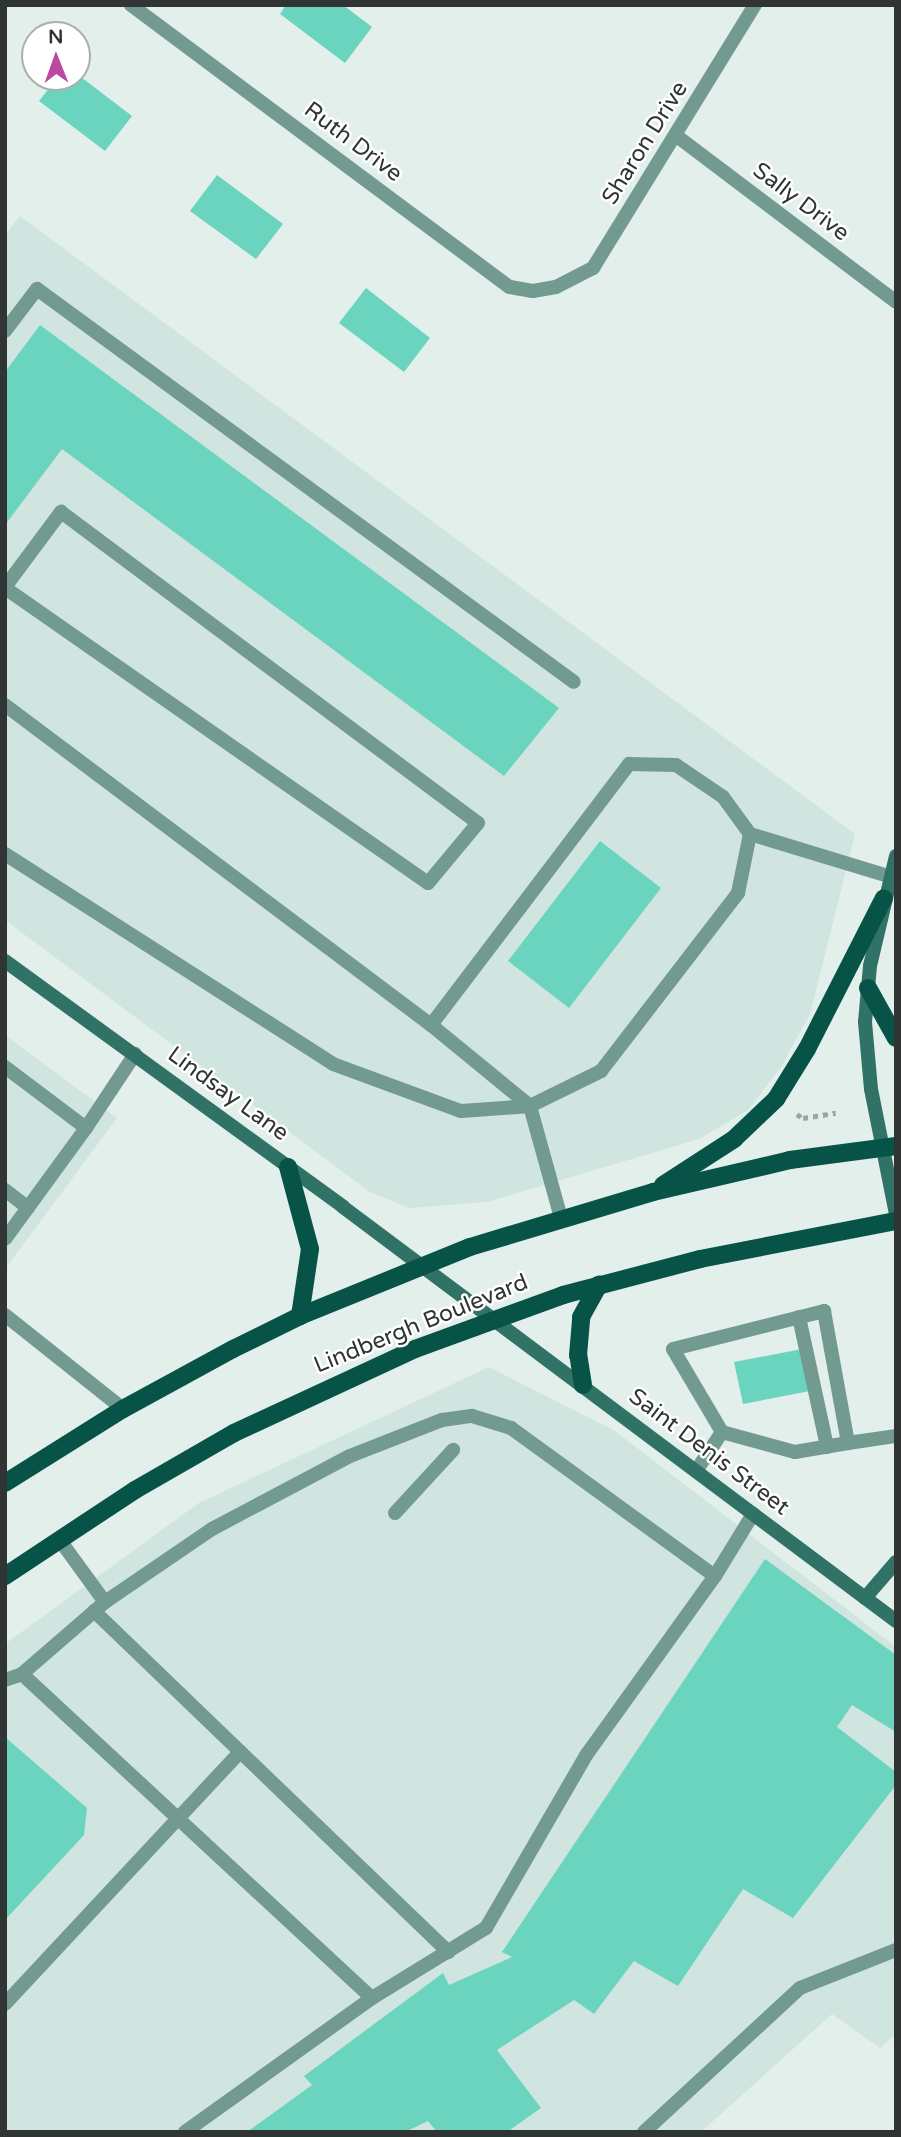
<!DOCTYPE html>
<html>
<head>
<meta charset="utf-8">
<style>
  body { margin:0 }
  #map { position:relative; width:901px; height:2137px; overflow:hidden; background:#e2efeb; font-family:"Varela Round",sans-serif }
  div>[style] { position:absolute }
  .built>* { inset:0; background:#d0e5e0 }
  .building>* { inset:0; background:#6bd4bf }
  .path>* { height:4.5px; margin-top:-2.25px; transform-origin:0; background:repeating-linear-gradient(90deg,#9ca6a4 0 5px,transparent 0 10px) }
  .lane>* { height:14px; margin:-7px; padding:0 7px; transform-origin:7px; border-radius:7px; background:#729a90 }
  .street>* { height:14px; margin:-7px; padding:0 7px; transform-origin:7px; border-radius:7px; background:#729a90 }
  .secondary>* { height:14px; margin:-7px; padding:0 7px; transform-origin:7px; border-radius:7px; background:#317266 }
  .primary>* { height:18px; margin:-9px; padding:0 9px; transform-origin:9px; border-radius:9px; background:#085348 }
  span { translate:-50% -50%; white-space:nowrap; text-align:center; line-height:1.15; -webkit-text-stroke:5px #fff; paint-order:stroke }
  .street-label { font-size:23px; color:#303534 }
  .frame { position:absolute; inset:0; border:7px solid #303534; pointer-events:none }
  .north { position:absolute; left:21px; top:21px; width:70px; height:70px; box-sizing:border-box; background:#fff; border:2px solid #acaeae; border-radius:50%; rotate:359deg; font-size:19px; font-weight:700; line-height:28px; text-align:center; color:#303534 }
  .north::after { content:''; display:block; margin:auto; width:24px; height:32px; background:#bd489f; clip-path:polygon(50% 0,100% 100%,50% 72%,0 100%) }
</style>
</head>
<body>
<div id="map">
  <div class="built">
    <i style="clip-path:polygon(20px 216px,855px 834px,810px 1014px,781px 1067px,748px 1110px,699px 1139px,487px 1202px,409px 1208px,370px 1192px,5px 920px,5px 235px)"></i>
    <i style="clip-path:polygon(5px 1035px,117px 1118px,5px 1269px)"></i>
    <i style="clip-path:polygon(489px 1367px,615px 1431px,896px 1647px,896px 2034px,880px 2048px,832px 2014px,701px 2132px,5px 2132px,5px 1644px,199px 1503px)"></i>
  </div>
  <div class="building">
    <i style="clip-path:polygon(286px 5px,343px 5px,372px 27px,345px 63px,280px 14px)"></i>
    <i style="clip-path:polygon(77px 74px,132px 116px,105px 151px,39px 101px,58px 77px)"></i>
    <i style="clip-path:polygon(217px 175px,283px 224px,256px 259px,190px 211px)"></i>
    <i style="clip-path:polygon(366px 288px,430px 338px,404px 372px,339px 323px)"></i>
    <i style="clip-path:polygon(40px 325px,559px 708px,504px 776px,62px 449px,5px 525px,5px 372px)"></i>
    <i style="clip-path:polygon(600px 841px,661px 888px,569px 1008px,508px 961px)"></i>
    <i style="clip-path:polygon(802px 1349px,810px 1391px,743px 1404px,734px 1362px)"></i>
    <i style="clip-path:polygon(765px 1559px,896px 1655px,896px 1732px,852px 1705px,837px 1727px,896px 1772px,896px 1785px,793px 1918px,743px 1889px,678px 1986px,634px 1961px,594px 2014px,574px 2000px,497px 2050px,541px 2108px,507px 2132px,437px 2132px,428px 2121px,405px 2132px,247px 2132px,312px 2085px,304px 2076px,443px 1973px,449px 1985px,512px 1957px,502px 1952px)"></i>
    <i style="clip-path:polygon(5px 1737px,87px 1808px,84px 1835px,5px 1920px)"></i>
  </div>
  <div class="path">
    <i style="left:797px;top:1114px;width:7px;rotate:34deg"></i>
    <i style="left:803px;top:1118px;width:33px;rotate:-9deg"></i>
  </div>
  <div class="lane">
    <i style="left:5px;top:331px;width:53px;rotate:-52.7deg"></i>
    <i style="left:37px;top:289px;width:665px;rotate:36.2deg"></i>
    <i style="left:5px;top:587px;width:94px;rotate:-53.3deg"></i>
    <i style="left:61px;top:512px;width:520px;rotate:36.72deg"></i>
    <i style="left:478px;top:823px;width:78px;rotate:129.8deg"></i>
    <i style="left:428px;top:883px;width:516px;rotate:-145.11deg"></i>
    <i style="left:5px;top:705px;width:533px;rotate:36.91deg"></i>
    <i style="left:5px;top:854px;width:389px;rotate:32.6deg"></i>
    <i style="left:333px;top:1064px;width:136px;rotate:20.2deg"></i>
    <i style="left:461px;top:1111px;width:69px;rotate:-4.1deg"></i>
    <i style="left:530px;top:1106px;width:79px;rotate:-26.2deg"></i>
    <i style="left:601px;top:1071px;width:225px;rotate:-52.4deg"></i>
    <i style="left:738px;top:893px;width:60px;rotate:-78.5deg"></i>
    <i style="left:5px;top:1067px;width:101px;rotate:37deg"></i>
    <i style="left:86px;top:1128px;width:137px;rotate:126.1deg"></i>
    <i style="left:86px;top:1128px;width:89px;rotate:-56.5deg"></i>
    <i style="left:5px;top:1190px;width:29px;rotate:38deg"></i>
    <i style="left:561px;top:1218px;width:116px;rotate:-105.5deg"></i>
    <i style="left:530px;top:1106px;width:128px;rotate:-140.7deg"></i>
    <i style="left:431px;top:1025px;width:328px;rotate:-52.8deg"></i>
    <i style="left:629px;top:764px;width:47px;rotate:1.2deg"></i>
    <i style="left:676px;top:765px;width:57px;rotate:34.2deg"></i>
    <i style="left:723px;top:797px;width:46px;rotate:53.9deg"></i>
    <i style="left:750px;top:834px;width:144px;rotate:16.9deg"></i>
    <i style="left:824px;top:1311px;width:134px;rotate:79.7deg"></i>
    <i style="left:848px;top:1443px;width:54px;rotate:170.4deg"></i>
    <i style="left:795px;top:1452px;width:76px;rotate:-164.7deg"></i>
    <i style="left:722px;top:1432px;width:96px;rotate:-120.6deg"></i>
    <i style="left:673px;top:1349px;width:156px;rotate:-14.1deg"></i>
    <i style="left:5px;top:1315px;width:151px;rotate:38.5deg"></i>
    <i style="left:799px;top:1317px;width:133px;rotate:77.8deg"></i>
    <i style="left:848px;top:1443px;width:49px;rotate:-8.3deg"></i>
    <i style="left:696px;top:1471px;width:47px;rotate:-56.3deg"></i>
    <i style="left:395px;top:1513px;width:86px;rotate:-47.4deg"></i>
    <i style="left:59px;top:1539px;width:78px;rotate:53.9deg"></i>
    <i style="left:105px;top:1602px;width:110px;rotate:139.1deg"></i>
    <i style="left:22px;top:1674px;width:477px;rotate:42.8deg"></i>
    <i style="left:372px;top:1998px;width:230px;rotate:144.4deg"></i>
    <i style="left:105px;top:1602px;width:130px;rotate:-34.3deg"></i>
    <i style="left:212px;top:1529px;width:156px;rotate:-27.9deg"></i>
    <i style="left:350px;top:1456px;width:99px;rotate:-21.4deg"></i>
    <i style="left:442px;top:1420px;width:30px;rotate:-8deg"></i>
    <i style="left:472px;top:1416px;width:41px;rotate:17.1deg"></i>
    <i style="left:511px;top:1428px;width:252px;rotate:36deg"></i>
    <i style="left:94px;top:1611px;width:492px;rotate:43.9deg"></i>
    <i style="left:5px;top:1680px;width:18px;rotate:-19deg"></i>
    <i style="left:372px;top:1998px;width:134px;rotate:-31.6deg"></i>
    <i style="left:486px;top:1928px;width:201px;rotate:-59.9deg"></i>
    <i style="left:587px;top:1754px;width:219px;rotate:-54.3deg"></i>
    <i style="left:715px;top:1576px;width:73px;rotate:-58.5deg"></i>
    <i style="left:5px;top:2004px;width:345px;rotate:-47deg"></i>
    <i style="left:644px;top:2132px;width:212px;rotate:-42.7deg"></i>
    <i style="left:800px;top:1988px;width:103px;rotate:-21.6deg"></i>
  </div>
  <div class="street">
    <i style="left:131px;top:5px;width:472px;rotate:36.7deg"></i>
    <i style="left:510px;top:287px;width:23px;rotate:10deg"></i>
    <i style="left:533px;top:291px;width:23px;rotate:-10deg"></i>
    <i style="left:556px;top:287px;width:42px;rotate:-27.2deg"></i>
    <i style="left:593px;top:268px;width:309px;rotate:-58.4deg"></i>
    <i style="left:678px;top:137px;width:273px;rotate:37.1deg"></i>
  </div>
  <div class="secondary">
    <i style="left:896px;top:856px;width:113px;rotate:103.3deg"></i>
    <i style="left:870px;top:966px;width:56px;rotate:95.1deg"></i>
    <i style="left:865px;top:1022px;width:67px;rotate:84.9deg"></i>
    <i style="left:871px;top:1089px;width:127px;rotate:78.7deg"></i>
    <i style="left:5px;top:961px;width:418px;rotate:36deg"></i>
    <i style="left:343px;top:1207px;width:691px;rotate:36.82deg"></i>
    <i style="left:865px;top:1598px;width:48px;rotate:-49.3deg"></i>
  </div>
  <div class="primary">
    <i style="left:868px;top:988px;width:57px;rotate:60.8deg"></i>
    <i style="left:288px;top:1167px;width:85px;rotate:75deg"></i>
    <i style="left:310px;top:1249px;width:68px;rotate:98.5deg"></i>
    <i style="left:663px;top:1185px;width:85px;rotate:-32.9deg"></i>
    <i style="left:734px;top:1139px;width:58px;rotate:-43.6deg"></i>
    <i style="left:776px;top:1099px;width:59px;rotate:-58.2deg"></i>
    <i style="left:807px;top:1049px;width:169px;rotate:-63deg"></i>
    <i style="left:583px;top:1385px;width:30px;rotate:-99deg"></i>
    <i style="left:578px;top:1355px;width:38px;rotate:-85deg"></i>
    <i style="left:581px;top:1317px;width:37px;rotate:-61deg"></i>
    <i style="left:5px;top:1483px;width:139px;rotate:-32.1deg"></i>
    <i style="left:123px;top:1409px;width:125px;rotate:-28.6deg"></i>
    <i style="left:233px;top:1349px;width:75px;rotate:-26.2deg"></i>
    <i style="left:300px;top:1316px;width:183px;rotate:-22.1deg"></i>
    <i style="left:470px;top:1247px;width:191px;rotate:-16.7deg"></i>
    <i style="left:653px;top:1192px;width:141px;rotate:-13.1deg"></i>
    <i style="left:790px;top:1160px;width:107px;rotate:-7.5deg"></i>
    <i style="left:5px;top:1576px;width:156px;rotate:-33.5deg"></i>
    <i style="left:135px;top:1490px;width:114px;rotate:-29.9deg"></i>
    <i style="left:234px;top:1433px;width:200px;rotate:-24.9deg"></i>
    <i style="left:415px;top:1349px;width:158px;rotate:-20deg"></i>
    <i style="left:563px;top:1295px;width:142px;rotate:-14.7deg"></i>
    <i style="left:700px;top:1259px;width:200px;rotate:-11deg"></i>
  </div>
  <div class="street-label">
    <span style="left:353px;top:142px;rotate:37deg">Ruth Drive</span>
    <span style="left:645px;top:143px;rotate:-58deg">Sharon Drive</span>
    <span style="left:801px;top:202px;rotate:37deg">Sally Drive</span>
    <span style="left:228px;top:1094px;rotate:36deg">Lindsay Lane</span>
    <span style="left:421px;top:1324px;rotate:-22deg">Lindbergh Boulevard</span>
    <span style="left:709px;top:1452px;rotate:37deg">Saint Denis Street</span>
  </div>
  <div class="frame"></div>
  <div class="north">N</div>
</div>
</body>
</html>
